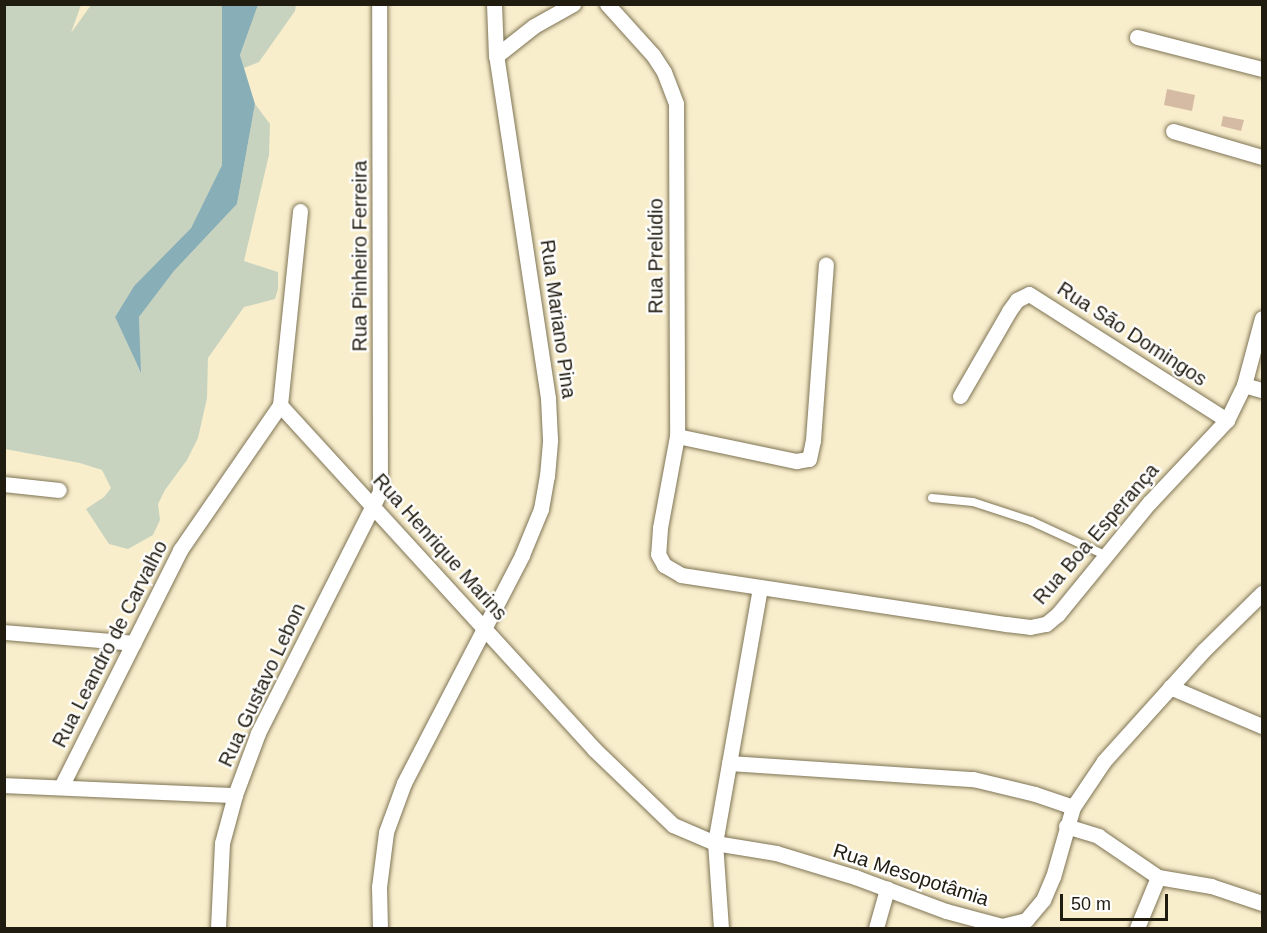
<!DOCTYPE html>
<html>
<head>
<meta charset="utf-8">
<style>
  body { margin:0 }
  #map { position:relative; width:1267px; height:933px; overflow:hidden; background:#f9eecc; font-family:Helvetica,sans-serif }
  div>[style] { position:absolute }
  .green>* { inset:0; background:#c8d3bf }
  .water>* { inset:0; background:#88aeb7 }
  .building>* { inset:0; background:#d5baa4 }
  .roads { filter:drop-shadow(0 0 2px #7e7455) drop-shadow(0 0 2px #7e7455) }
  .service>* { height:8px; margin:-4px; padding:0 4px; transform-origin:4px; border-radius:4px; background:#fff }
  .minor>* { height:15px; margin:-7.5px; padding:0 7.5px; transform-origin:7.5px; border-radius:7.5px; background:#fff }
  span { translate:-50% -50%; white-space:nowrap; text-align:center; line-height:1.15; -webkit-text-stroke:4.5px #fff; paint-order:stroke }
  .street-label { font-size:20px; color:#211c10 }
  .frame { position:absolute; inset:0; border:6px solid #211c10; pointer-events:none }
  .scale { position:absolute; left:1060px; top:894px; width:108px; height:27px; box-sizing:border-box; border:3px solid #211c10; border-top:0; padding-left:8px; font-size:18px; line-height:21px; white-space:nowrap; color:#211c10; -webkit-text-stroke:4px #fff; paint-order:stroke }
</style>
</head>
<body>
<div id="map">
  <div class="green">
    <i style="clip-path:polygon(5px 5px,81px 5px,71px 33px,91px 5px,222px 5px,222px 165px,191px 228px,134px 286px,115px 317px,140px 371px,139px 317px,174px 271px,237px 204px,255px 104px,270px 124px,269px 155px,244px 261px,278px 272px,278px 289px,275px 299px,244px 307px,208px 358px,207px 398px,198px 438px,187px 460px,165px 490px,158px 504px,160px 520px,153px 535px,128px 549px,109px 544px,86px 509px,104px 497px,111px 488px,102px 470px,80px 463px,5px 449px)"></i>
    <i style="clip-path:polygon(258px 5px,296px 5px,295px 11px,259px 62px,244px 68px,240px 55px)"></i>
  </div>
  <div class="water">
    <i style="clip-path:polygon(222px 5px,258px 5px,240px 55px,255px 104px,237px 204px,174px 271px,139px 317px,141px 373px,115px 317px,134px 286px,191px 228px,222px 165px)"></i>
  </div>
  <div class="building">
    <i style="clip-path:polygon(1167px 89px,1195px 95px,1192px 111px,1164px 105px)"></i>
    <i style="clip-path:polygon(1223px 116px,1244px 120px,1241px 131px,1221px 126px)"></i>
  </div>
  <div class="roads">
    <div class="service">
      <i style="left:932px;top:498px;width:41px;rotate:5.6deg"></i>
      <i style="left:973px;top:502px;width:61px;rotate:18.1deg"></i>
      <i style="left:1031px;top:521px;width:81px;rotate:24.7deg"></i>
    </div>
    <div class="minor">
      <i style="left:607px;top:4px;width:69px;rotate:48deg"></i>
      <i style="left:653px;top:55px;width:20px;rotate:57deg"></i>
      <i style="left:664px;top:72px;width:34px;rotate:69deg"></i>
      <i style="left:676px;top:104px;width:332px;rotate:89.8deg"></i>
      <i style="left:677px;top:436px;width:94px;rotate:100.5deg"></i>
      <i style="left:660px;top:528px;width:26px;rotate:94deg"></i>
      <i style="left:658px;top:554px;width:13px;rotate:61deg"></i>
      <i style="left:664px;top:565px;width:20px;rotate:30deg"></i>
      <i style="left:681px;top:575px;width:329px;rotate:8.6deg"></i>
      <i style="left:1006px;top:624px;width:24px;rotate:7deg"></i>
      <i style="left:1030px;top:627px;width:16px;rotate:-11deg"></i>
      <i style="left:1046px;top:624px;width:16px;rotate:-40deg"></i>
      <i style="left:1058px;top:614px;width:144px;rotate:-50.7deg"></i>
      <i style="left:1149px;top:503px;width:114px;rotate:-46.8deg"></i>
      <i style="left:1227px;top:420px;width:39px;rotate:-64deg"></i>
      <i style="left:1244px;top:385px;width:69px;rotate:-75deg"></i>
      <i style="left:1137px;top:37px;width:129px;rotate:14.4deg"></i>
      <i style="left:496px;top:56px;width:48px;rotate:-38.3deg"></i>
      <i style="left:534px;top:26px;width:45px;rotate:-29.4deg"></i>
      <i style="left:1173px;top:131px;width:93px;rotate:16.3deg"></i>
      <i style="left:1244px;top:385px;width:19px;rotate:16deg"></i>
      <i style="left:960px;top:396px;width:98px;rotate:-60deg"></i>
      <i style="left:1009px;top:311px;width:14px;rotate:-54deg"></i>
      <i style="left:1017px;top:300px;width:13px;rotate:-27deg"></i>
      <i style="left:1029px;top:294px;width:235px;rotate:32.5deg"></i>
      <i style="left:280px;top:405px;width:466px;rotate:47.6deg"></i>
      <i style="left:594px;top:749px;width:110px;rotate:43.9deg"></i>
      <i style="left:673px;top:825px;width:46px;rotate:23.2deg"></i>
      <i style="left:715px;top:843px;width:62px;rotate:9.3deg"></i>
      <i style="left:776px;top:853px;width:83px;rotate:16.9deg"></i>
      <i style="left:855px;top:877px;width:97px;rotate:20.5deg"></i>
      <i style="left:946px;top:911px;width:58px;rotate:15deg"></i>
      <i style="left:1002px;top:926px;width:25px;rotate:-14deg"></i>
      <i style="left:1026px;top:920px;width:26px;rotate:-50deg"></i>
      <i style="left:1043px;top:900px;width:25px;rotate:-67deg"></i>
      <i style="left:1053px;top:877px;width:73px;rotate:-74.1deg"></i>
      <i style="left:1073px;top:807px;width:55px;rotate:-56deg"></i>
      <i style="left:1104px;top:761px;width:148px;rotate:-48deg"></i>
      <i style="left:1203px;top:651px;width:83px;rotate:-44.5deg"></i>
      <i style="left:677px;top:436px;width:122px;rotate:11.9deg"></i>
      <i style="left:796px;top:461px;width:13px;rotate:-9deg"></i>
      <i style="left:809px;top:459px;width:19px;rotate:-78deg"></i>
      <i style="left:813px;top:440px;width:176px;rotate:-85.8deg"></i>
      <i style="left:4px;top:484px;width:55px;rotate:6.2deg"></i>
      <i style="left:4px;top:632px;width:130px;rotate:4.8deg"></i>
      <i style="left:1170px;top:687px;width:100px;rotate:23deg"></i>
      <i style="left:729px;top:763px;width:245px;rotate:3.8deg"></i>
      <i style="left:973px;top:779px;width:64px;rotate:13.6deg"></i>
      <i style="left:1035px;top:794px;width:40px;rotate:18.9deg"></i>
      <i style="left:4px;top:785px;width:231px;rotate:2.5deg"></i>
      <i style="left:62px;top:785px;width:263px;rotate:-63.3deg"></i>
      <i style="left:180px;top:550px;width:176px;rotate:-55.4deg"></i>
      <i style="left:280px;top:405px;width:195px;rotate:-84.1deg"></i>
      <i style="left:1066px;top:826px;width:34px;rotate:17deg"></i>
      <i style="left:1098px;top:836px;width:73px;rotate:34.3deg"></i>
      <i style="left:1158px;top:877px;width:54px;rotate:9.6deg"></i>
      <i style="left:1211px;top:886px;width:54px;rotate:18.4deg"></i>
      <i style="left:218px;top:928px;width:85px;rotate:-87.3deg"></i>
      <i style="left:222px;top:843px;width:50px;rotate:-74.8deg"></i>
      <i style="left:235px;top:795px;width:66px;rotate:-69.6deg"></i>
      <i style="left:258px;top:733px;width:271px;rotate:-63.2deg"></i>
      <i style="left:380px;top:491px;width:487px;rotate:-90.1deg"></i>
      <i style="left:380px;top:928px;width:41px;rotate:-91.4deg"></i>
      <i style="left:379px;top:887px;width:55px;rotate:-82.7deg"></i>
      <i style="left:386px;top:832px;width:52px;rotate:-69.8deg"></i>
      <i style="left:404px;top:783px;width:257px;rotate:-62.6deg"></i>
      <i style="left:522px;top:555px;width:50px;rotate:-67.6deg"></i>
      <i style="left:541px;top:509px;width:34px;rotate:-80deg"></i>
      <i style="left:547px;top:476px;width:37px;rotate:-85deg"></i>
      <i style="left:550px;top:439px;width:41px;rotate:-92.8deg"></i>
      <i style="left:548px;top:398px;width:346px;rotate:-98.6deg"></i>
      <i style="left:496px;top:56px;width:52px;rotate:-92.2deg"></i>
      <i style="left:721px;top:928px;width:85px;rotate:-94deg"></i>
      <i style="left:715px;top:843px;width:258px;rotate:-80deg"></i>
      <i style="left:876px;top:928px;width:41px;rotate:-74.2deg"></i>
      <i style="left:1137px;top:928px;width:55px;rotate:-67.6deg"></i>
    </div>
  </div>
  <div class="street-label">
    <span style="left:360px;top:256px;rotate:-90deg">Rua Pinheiro Ferreira</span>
    <span style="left:656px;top:256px;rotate:-90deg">Rua Prelúdio</span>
    <span style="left:558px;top:319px;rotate:82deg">Rua Mariano Pina</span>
    <span style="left:1132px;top:334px;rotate:33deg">Rua São Domingos</span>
    <span style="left:1096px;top:534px;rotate:-49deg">Rua Boa Esperança</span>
    <span style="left:440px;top:547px;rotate:48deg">Rua Henrique Marins</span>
    <span style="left:110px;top:644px;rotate:-63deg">Rua Leandro de Carvalho</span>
    <span style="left:262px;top:685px;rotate:-65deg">Rua Gustavo Lebon</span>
    <span style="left:911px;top:875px;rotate:18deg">Rua Mesopotâmia</span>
  </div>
  <div class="frame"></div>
  <div class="scale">50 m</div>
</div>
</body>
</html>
